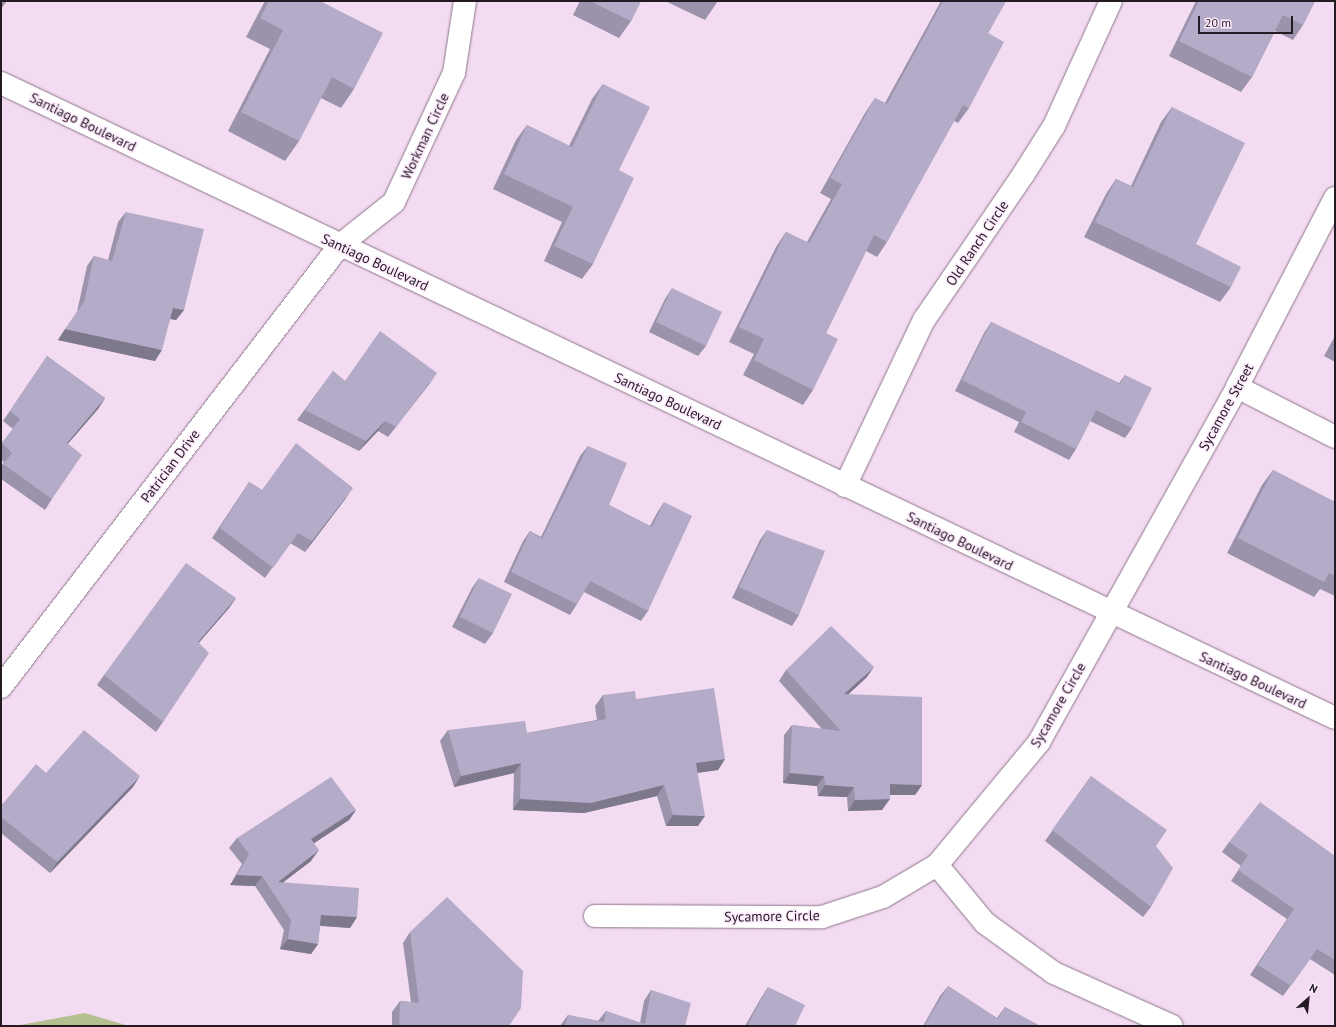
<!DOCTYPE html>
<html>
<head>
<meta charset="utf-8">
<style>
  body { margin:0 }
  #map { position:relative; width:1336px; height:1027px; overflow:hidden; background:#f3dbf1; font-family:"PT Sans",sans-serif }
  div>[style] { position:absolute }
  .green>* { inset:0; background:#b5c091 }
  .roads { filter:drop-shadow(0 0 1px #8d778c) drop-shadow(0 0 1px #8d778c) }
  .minor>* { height:22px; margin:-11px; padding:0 11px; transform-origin:11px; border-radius:11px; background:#fff }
  .tertiary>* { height:22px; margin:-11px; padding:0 11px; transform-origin:11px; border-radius:11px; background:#fff }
  .wall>* { inset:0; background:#9a93ab }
  .shaded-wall>* { inset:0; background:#7d788b }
  .building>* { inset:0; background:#b3abc7 }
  span { translate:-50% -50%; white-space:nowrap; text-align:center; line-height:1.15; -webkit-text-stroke:3px #fdeafc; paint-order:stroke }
  .street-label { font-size:14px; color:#231a22 }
  .frame { position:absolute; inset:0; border:2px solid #231a22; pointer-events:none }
  .north { position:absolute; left:1288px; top:979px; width:40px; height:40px; -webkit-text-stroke:3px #fdeafc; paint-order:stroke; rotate:27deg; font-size:11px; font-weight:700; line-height:16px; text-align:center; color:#231a22 }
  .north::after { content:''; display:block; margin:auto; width:14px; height:18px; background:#231a22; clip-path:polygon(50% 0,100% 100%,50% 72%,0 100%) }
  .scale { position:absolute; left:1198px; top:16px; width:95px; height:18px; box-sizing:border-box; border:2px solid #231a22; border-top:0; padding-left:5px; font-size:12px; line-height:14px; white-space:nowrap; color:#231a22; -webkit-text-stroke:3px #fdeafc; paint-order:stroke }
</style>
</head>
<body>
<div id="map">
  <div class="green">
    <i style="clip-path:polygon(85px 1013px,129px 1026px,15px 1026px)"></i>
  </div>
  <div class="roads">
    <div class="minor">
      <i style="left:1237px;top:387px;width:110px;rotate:27deg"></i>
      <i style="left:845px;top:486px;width:184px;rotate:-64.6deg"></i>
      <i style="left:924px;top:320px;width:176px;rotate:-55.7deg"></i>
      <i style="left:1023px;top:175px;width:58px;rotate:-57.7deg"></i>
      <i style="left:1054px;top:126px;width:137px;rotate:-65.5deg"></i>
      <i style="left:1px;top:687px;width:557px;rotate:-52.51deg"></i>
      <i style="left:340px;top:245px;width:69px;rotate:-38.5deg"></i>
      <i style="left:394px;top:202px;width:142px;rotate:-65.1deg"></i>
      <i style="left:454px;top:73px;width:73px;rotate:-81.3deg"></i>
      <i style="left:937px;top:865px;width:75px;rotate:50.4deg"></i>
      <i style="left:985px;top:923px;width:85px;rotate:35.9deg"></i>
      <i style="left:1054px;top:973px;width:129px;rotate:24.2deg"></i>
      <i style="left:595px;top:916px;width:227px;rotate:0.3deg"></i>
      <i style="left:822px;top:917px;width:64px;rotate:-18.2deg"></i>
      <i style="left:883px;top:897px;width:63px;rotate:-30.7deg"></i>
      <i style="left:937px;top:865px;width:160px;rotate:-50.3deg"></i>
      <i style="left:1039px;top:742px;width:406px;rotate:-60.8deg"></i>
      <i style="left:1237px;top:387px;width:213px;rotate:-62.6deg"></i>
    </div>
    <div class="tertiary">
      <i style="left:1px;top:83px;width:1477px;rotate:25.46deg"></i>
    </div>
  </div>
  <div class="wall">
    <i style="clip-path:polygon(1px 1px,7px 1px,1px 9px)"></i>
    <i style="clip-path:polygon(265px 1px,320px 1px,354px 89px,341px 108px,321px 98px,299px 141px,285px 161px,228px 131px,270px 49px,246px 37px)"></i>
    <i style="clip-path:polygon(580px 1px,641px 1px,631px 21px,619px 38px,573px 15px)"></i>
    <i style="clip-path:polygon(665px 1px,718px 1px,705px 20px)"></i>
    <i style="clip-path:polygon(941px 1px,1006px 1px,988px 33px,969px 108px,958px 123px,954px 121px,887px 242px,877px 257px,866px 251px,826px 333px,813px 390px,803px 405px,743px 375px,754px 354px,729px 342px,776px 247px,786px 232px,807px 242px,831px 199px,820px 193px,865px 113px,875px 98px,885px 103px)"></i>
    <i style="clip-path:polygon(1196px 1px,1315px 1px,1303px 25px,1293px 40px,1275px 31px,1252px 77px,1241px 92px,1169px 56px)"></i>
    <i style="clip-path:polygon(603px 84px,619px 170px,593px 264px,582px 279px,544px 261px,562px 222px,493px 189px,516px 140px,527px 125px,569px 146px,592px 99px)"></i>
    <i style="clip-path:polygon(1172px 107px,1196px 244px,1231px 287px,1220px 302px,1084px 237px,1106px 194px,1116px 179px,1131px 186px,1161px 122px)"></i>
    <i style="clip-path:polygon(126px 212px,184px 310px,176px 320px,170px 319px,155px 361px,58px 340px,77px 312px,87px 266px,94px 256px,108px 260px,118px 222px)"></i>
    <i style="clip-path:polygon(672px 288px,706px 346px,698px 356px,649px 332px,665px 299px)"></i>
    <i style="clip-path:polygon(991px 322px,1119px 383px,1125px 375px,1132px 428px,1125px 438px,1090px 421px,1076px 449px,1069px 460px,1014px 432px,1019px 422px,955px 391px,984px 333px)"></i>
    <i style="clip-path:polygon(1335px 336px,1335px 362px,1324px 356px)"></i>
    <i style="clip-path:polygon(47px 356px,105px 398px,98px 409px,68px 443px,52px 499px,45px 510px,1px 479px,1px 467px,4px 462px,1px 459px,1px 444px,13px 429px,3px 421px)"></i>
    <i style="clip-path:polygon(333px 371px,345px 381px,430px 383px,388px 437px,378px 431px,359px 451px,297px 420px)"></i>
    <i style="clip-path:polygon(588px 446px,609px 505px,650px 526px,657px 513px,664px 502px,648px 611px,641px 621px,584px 592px,577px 604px,570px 615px,504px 582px,523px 541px,530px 531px,541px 537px,580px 456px)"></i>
    <i style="clip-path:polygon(1273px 470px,1335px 502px,1335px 596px,1320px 589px,1314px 597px,1227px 553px,1262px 485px)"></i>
    <i style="clip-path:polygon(249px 482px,262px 490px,346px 498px,305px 552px,290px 543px,265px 578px,212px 538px)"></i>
    <i style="clip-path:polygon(767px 530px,799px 615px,792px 626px,732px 598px,760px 540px)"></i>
    <i style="clip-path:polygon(479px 578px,493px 633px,485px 644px,452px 627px,472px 588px)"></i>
    <i style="clip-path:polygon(236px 598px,229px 608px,199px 642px,163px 722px,156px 732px,97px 685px,104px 675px)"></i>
    <i style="clip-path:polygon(786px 670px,867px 677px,848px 694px,922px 785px,915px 795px,890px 795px,882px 810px,848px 811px,847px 797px,818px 796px,817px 786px,783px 783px,784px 735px,792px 725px,822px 729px,779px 681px)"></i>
    <i style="clip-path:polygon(603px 695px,636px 699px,725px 759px,718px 770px,697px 773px,698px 826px,666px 826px,657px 796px,584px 813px,513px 810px,514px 773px,454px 787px,440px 741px,448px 730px,527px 733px,597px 720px,595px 706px)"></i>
    <i style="clip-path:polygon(46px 773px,133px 787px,50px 873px,1px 833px,1px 806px)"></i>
    <i style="clip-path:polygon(1091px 776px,1151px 907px,1143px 917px,1045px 841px)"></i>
    <i style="clip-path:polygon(356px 810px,349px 820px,314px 843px,311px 861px,283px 882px,357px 917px,350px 928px,320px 926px,318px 944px,311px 954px,280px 949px,284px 930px,255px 886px,230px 885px,242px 864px,229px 848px,237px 838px)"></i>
    <i style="clip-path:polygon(1229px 842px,1335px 856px,1335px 975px,1310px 959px,1283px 996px,1250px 975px,1287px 919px,1231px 881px,1241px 866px,1222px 852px)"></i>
    <i style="clip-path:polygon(410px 932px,509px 1026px,392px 1026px,392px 1012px,400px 1001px,411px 1002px,403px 943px)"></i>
    <i style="clip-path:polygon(948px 986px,997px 1018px,1005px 1007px,1040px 1026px,923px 1026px,940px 996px)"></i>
    <i style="clip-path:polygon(768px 987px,795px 1026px,745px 1026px,761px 998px)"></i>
    <i style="clip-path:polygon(651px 990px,685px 1026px,560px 1026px,568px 1015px,598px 1021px,606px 1011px,640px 1023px,644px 1001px)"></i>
  </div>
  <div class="shaded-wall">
    <i style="clip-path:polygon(173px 308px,184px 310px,176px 320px,166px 318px)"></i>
    <i style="clip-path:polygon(65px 329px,162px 350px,155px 361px,58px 340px)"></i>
    <i style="clip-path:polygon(437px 373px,430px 383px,388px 437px,396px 427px)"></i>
    <i style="clip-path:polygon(105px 398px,98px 409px,60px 453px,67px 443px)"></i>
    <i style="clip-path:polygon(385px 421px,378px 431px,359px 451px,366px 441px)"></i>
    <i style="clip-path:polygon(353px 488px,346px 498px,305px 552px,312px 541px)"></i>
    <i style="clip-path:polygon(236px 598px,229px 608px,191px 652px,198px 642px)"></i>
    <i style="clip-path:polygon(874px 667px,867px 677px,837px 705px,844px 694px)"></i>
    <i style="clip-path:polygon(725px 759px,718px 770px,689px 774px,696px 763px)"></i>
    <i style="clip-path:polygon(521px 763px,514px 773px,454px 787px,461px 776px)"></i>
    <i style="clip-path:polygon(790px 773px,824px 776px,817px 786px,783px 783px)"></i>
    <i style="clip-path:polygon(140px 776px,133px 787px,50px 873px,57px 862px)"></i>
    <i style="clip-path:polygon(890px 784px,922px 785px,915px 795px,883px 795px)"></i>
    <i style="clip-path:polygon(664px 785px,657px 796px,584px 813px,513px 810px,520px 799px)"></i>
    <i style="clip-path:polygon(825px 785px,854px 787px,847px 797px,818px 796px)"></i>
    <i style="clip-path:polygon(890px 799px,882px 810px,848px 811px,855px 800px)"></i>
    <i style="clip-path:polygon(356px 810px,349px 820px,304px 850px,311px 839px)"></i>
    <i style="clip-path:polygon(673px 815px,705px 816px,698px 826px,666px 826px)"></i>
    <i style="clip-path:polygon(319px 850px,311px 861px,272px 891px,278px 882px)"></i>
    <i style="clip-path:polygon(237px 875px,262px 876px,255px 886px,230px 885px)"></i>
    <i style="clip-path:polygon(321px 915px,357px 917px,350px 928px,314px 925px)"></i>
    <i style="clip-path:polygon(288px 939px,318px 944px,311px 954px,280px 949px)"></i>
  </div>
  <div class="building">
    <i style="clip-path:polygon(269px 1px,320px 1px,383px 33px,354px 89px,332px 77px,299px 141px,241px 112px,283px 30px,260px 18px)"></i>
    <i style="clip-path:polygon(590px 1px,641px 1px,631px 21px)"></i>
    <i style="clip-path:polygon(712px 1px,718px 1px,717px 3px)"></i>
    <i style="clip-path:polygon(943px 1px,1006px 1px,988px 33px,1004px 42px,969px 108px,963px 105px,887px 242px,874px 235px,826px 333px,838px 339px,813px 390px,754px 360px,764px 339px,739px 327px,786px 232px,809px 243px,842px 184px,830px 178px,875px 98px,887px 104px)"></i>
    <i style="clip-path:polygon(1199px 1px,1315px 1px,1303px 25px,1283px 15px,1252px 77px,1179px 41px)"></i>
    <i style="clip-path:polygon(603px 84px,650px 107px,619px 170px,634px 178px,593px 264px,554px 246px,573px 207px,504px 174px,527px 125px,572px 147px)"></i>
    <i style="clip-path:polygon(1172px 107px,1245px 143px,1196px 244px,1241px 267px,1231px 287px,1095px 222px,1116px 179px,1133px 187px)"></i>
    <i style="clip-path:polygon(126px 212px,204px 229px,184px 310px,173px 308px,162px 350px,65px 329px,84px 302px,94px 256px,112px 261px)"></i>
    <i style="clip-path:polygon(672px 288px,722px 312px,706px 346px,656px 322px)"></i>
    <i style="clip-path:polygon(991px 322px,1120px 384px,1125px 375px,1152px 388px,1132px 428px,1096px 410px,1076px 449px,1021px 422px,1026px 412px,962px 380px)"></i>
    <i style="clip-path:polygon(380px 331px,437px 373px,396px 427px,385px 421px,366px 441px,305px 410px,333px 371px,345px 381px)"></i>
    <i style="clip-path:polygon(47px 356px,105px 398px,67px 443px,82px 455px,52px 499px,3px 464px,12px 453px,2px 443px,20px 419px,10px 411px)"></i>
    <i style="clip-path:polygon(296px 443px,353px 488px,312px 541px,298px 533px,273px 568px,220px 528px,249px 482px,262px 490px)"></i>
    <i style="clip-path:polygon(588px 446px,627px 463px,609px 505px,652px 527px,664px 502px,692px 516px,648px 611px,590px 581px,577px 604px,511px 572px,530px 531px,542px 539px)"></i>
    <i style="clip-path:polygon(1273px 470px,1335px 502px,1335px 576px,1329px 573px,1324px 582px,1238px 538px)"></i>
    <i style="clip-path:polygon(767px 530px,825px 551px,799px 615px,739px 587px)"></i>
    <i style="clip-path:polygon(186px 563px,236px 598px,198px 642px,209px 653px,163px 722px,104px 675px)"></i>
    <i style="clip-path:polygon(479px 578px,512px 594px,493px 633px,460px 617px)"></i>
    <i style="clip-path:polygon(831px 626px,874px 667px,844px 694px,922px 697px,922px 785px,890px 784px,890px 799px,855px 800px,854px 787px,825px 785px,824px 776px,790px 773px,792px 725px,841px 731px,786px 670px)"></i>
    <i style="clip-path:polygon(714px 688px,725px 759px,696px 763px,705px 816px,673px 815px,664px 785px,591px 803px,520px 799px,521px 763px,461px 776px,448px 730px,525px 721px,527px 733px,606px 719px,603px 695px,635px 691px,636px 699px)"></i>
    <i style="clip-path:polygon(84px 730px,140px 776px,57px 862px,1px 817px,1px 806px,36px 764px,46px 773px)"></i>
    <i style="clip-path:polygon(1091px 776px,1167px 830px,1156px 846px,1173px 868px,1151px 907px,1052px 830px)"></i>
    <i style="clip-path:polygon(331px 777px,356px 810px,311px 839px,319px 850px,278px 882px,359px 888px,357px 917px,321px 915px,318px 944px,288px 939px,291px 920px,262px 876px,237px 875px,249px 854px,237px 838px)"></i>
    <i style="clip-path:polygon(1260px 802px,1335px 856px,1335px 960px,1317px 949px,1291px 986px,1258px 965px,1294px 909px,1238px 870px,1248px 855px,1229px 842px)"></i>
    <i style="clip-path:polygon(447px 897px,523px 971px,521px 1008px,509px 1026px,399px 1026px,400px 1001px,419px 1003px,410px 932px)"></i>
    <i style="clip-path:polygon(948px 986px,998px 1019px,1005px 1007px,1040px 1026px,924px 1026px)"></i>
    <i style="clip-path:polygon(768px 987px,805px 1005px,795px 1026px,747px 1026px)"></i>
    <i style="clip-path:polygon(651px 990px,691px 1003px,685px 1026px,565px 1026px,568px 1015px,604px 1022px,606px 1011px,645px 1024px)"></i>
  </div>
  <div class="street-label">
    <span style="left:83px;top:122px;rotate:26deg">Santiago Boulevard</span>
    <span style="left:425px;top:136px;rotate:-65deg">Workman Circle</span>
    <span style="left:977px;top:243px;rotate:-56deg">Old Ranch Circle</span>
    <span style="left:375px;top:262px;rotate:25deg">Santiago Boulevard</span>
    <span style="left:668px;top:401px;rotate:25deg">Santiago Boulevard</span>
    <span style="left:1226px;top:407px;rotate:-61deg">Sycamore Street</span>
    <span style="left:170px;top:466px;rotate:-53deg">Patrician Drive</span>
    <span style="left:960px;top:541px;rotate:26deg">Santiago Boulevard</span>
    <span style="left:1253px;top:680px;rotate:25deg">Santiago Boulevard</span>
    <span style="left:1058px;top:705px;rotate:-60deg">Sycamore Circle</span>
    <span style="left:772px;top:916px;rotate:-1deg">Sycamore Circle</span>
  </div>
  <div class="frame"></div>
  <div class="north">N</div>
  <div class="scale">20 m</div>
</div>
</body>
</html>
